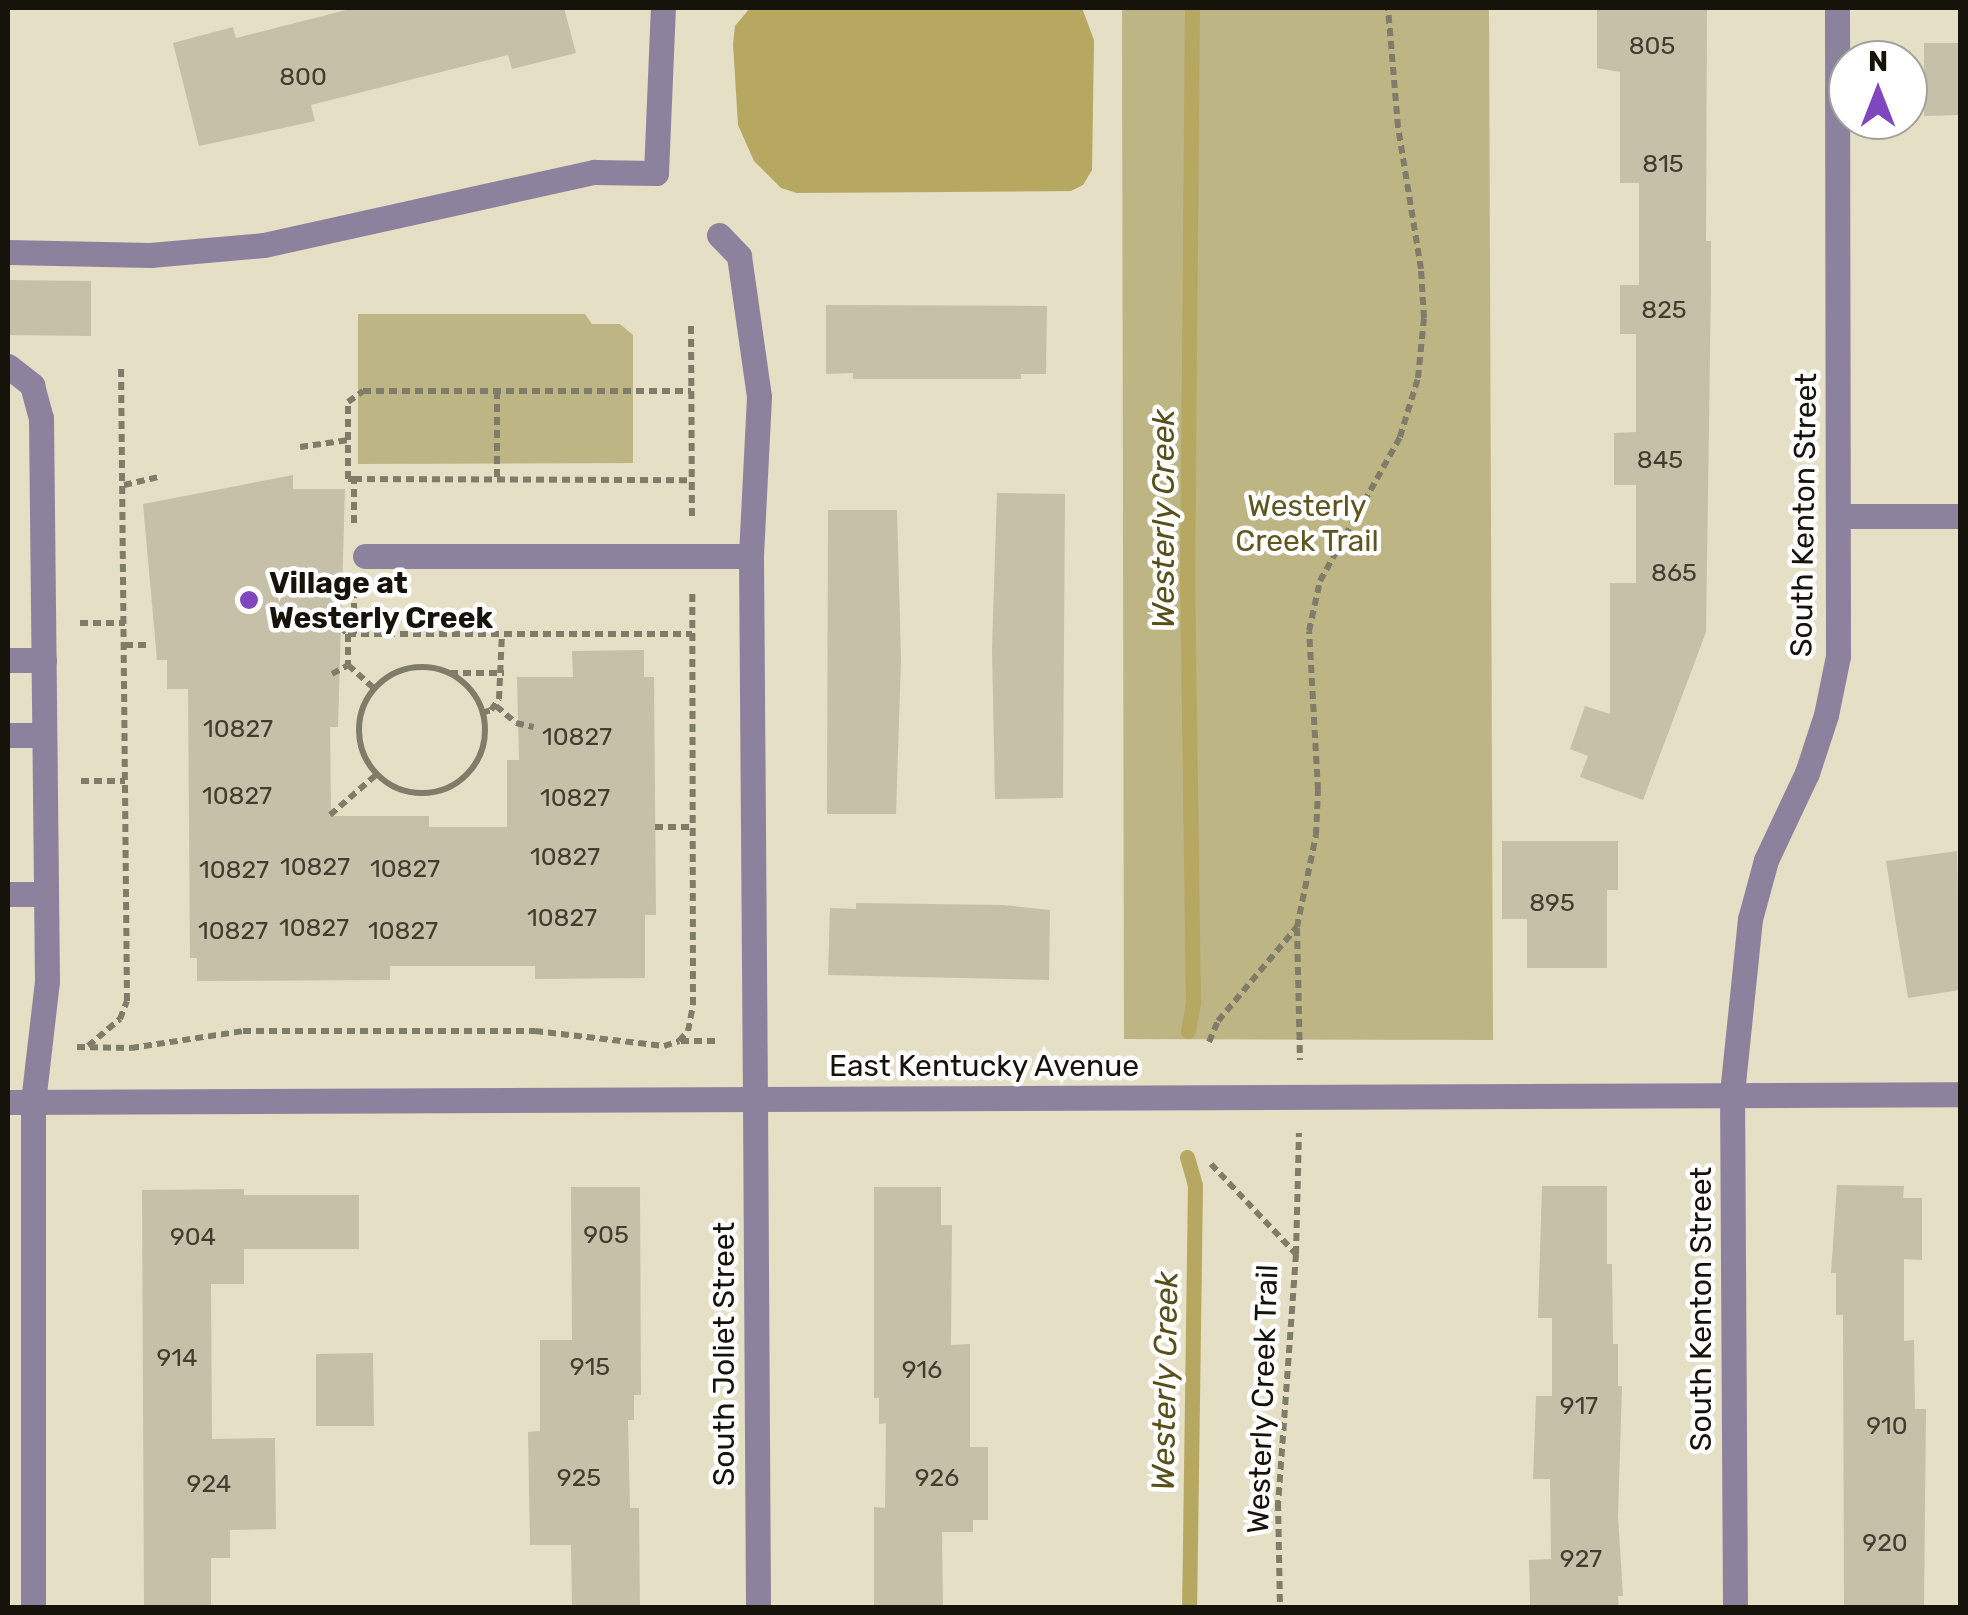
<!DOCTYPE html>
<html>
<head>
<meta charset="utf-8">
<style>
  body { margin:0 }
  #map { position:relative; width:1968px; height:1615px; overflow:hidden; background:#e4dfc5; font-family:Rubik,sans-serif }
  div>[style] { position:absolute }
  .green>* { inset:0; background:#beb585 }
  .water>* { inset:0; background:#b6a861 }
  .stream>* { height:15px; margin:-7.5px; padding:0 7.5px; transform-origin:7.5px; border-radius:7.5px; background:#b6a861 }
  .building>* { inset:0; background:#c5c0a7 }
  .path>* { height:6px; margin-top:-3px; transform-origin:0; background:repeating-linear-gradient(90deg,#7f7c6a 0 8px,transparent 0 13px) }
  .path>.ring { margin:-3px; padding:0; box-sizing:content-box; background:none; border:6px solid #7f7c6a; border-radius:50% }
  .service>* { height:25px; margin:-12.5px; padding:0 12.5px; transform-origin:12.5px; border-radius:12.5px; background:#8c829d }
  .minor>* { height:25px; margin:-12.5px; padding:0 12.5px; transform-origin:12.5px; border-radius:12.5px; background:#8c829d }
  .dots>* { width:28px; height:28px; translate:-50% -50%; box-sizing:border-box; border:5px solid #fff; border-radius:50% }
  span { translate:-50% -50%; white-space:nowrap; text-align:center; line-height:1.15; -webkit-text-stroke:9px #fff; paint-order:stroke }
  .number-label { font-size:25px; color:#413e31 }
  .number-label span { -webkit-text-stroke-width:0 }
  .park-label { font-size:30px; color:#5f551f }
  .street-label { font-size:30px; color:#15130a }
  .poi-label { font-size:30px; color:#15130a; font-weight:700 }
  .left { translate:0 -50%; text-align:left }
  .water-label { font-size:32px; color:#594f18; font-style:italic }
  .frame { position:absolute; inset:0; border:10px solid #15130a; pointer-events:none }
  .north { position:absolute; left:1828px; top:40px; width:100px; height:100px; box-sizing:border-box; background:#fff; border:2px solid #a1a19d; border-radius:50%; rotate:0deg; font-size:28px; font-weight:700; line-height:40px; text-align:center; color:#15130a }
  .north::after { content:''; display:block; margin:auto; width:35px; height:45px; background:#8046bd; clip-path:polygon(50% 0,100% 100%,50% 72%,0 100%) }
</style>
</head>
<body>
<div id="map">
  <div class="green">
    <i style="clip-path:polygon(1122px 8px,1489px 8px,1493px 1040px,1124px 1039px)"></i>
    <i style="clip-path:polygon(358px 314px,585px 314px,592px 324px,620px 324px,633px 335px,633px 463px,358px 464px)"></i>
  </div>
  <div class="water">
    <i style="clip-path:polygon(750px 8px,1082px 8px,1094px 40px,1092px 170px,1083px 185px,1071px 191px,797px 193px,781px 188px,754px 161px,738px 125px,733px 44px,735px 26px)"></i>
  </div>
  <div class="stream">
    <i style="left:1188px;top:1031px;width:28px;rotate:-80deg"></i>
    <i style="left:1193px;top:1003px;width:414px;rotate:-90.8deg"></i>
    <i style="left:1187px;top:589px;width:581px;rotate:-89.51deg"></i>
    <i style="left:1187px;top:1157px;width:29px;rotate:74deg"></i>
    <i style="left:1195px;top:1185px;width:423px;rotate:90.8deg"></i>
  </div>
  <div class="building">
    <i style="clip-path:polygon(354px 8px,564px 8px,576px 53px,512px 69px,508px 55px,311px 105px,315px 121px,199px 146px,173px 43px,233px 27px,236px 38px)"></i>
    <i style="clip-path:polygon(1597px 8px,1707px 8px,1706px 241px,1711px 241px,1711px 285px,1706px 632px,1643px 800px,1580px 777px,1588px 756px,1570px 749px,1585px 706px,1610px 714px,1610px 583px,1636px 583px,1636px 485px,1614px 485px,1614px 433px,1636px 432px,1636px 334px,1620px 334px,1620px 285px,1639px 285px,1639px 183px,1620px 183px,1620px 72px,1597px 68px)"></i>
    <i style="clip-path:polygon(1924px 43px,1960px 43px,1960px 115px,1924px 116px)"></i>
    <i style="clip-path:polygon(8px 280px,91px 281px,91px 336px,8px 335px)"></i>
    <i style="clip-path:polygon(826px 305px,1047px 306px,1046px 374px,1021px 374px,1021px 379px,853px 379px,853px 373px,826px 374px)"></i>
    <i style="clip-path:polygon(293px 475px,293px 489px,345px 489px,338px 727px,330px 727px,331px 816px,429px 816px,429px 827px,507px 827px,507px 760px,519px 760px,517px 677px,573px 677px,572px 651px,644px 650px,644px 677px,654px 677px,656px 915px,645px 915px,645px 978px,535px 979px,535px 966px,390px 966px,390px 980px,197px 981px,197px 958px,190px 958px,188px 689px,167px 689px,167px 660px,157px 660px,143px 504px)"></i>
    <i style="clip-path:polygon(997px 493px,1065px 494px,1063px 798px,995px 799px,992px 648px)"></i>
    <i style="clip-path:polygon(828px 510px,897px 510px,901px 659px,896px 814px,827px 814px)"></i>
    <i style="clip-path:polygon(1502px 841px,1618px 841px,1618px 890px,1607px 890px,1607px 968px,1527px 968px,1527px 919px,1502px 919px)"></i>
    <i style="clip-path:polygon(1957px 851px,1960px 990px,1908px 998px,1886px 861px)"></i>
    <i style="clip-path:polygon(856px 903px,1003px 905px,1050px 910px,1049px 980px,828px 975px,830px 908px,856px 909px)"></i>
    <i style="clip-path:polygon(1837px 1185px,1904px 1186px,1903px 1198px,1922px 1198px,1922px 1260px,1904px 1259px,1904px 1341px,1914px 1340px,1915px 1409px,1926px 1409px,1924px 1608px,1844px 1608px,1843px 1315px,1836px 1315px,1836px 1273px,1831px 1273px)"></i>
    <i style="clip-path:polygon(1542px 1186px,1607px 1186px,1607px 1264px,1612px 1264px,1613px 1344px,1618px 1344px,1618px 1386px,1622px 1386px,1618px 1516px,1623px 1596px,1618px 1596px,1619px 1608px,1530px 1605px,1529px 1560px,1551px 1559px,1550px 1479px,1533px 1479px,1536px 1396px,1552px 1396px,1552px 1318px,1538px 1318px)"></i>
    <i style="clip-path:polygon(571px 1187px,640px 1187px,641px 1395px,634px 1395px,634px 1420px,628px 1420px,630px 1508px,639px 1508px,640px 1608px,572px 1608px,571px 1545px,530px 1545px,528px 1432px,540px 1431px,540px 1340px,572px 1340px)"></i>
    <i style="clip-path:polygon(874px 1187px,941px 1187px,941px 1225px,952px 1225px,951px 1345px,970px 1344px,970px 1447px,988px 1447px,988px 1520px,973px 1520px,973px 1532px,942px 1532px,943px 1608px,874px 1608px,874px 1507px,885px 1508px,886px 1423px,879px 1424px,879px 1398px,874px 1398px)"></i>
    <i style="clip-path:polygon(244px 1189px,244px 1195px,359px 1195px,359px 1249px,244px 1249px,244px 1284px,211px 1284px,212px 1439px,275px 1438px,276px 1529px,230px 1530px,230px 1558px,211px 1558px,211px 1608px,144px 1608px,142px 1190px)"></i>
    <i style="clip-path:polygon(373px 1353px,374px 1426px,316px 1426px,316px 1354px)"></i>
  </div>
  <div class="path">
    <i style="left:691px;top:326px;width:194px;rotate:89.7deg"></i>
    <i style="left:497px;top:391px;width:89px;rotate:90deg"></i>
    <i style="left:300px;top:447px;width:49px;rotate:-8.3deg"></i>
    <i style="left:354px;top:479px;width:337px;rotate:0.2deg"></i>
    <i style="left:124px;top:485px;width:37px;rotate:-13deg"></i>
    <i style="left:354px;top:523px;width:44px;rotate:-90deg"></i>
    <i style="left:354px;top:479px;width:6px;rotate:180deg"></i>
    <i style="left:348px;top:479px;width:77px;rotate:-90deg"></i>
    <i style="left:348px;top:402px;width:19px;rotate:-36deg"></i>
    <i style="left:363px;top:391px;width:328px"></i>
    <i style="left:354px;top:590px;width:44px;rotate:90deg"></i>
    <i style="left:80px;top:623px;width:45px"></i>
    <i style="left:340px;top:627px;width:11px;rotate:41deg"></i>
    <i style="left:348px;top:634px;width:344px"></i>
    <i style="left:348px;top:634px;width:31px;rotate:90deg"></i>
    <i style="left:348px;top:665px;width:36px;rotate:42deg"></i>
    <i style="left:125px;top:645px;width:22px"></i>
    <i class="ring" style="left:359px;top:667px;width:120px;height:120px"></i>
    <i style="left:450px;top:673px;width:54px"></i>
    <i style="left:332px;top:674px;width:18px;rotate:-29deg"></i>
    <i style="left:496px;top:706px;width:26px;rotate:40deg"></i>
    <i style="left:516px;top:723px;width:18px;rotate:13deg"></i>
    <i style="left:482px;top:713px;width:9px;rotate:-18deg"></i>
    <i style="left:491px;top:710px;width:14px;rotate:-54deg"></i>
    <i style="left:499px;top:699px;width:65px;rotate:-87.4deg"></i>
    <i style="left:81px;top:781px;width:44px"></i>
    <i style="left:330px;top:815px;width:62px;rotate:-41.1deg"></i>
    <i style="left:655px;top:827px;width:37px"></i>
    <i style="left:1297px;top:928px;width:132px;rotate:88.7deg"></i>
    <i style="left:681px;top:1041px;width:37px"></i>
    <i style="left:1209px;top:1042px;width:23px;rotate:-67deg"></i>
    <i style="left:1218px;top:1021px;width:123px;rotate:-50deg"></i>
    <i style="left:1297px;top:927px;width:94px;rotate:-78.3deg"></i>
    <i style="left:1316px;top:835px;width:45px;rotate:-87.5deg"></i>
    <i style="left:1318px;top:790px;width:159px;rotate:-93.2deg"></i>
    <i style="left:1309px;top:631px;width:51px;rotate:-77.6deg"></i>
    <i style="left:1320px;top:581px;width:165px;rotate:-60.9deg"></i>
    <i style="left:1400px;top:437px;width:62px;rotate:-73deg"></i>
    <i style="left:1418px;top:378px;width:60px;rotate:-84.3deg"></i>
    <i style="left:1424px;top:318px;width:49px;rotate:-93.5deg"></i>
    <i style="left:1421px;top:269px;width:144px;rotate:-99.2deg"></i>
    <i style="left:1398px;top:127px;width:119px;rotate:-94.8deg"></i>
    <i style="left:88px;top:1046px;width:42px;rotate:-40.2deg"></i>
    <i style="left:120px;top:1019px;width:19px;rotate:-69deg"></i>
    <i style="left:127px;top:1001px;width:633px;rotate:-90.54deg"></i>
    <i style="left:77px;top:1047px;width:54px;rotate:1.1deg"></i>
    <i style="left:131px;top:1048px;width:113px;rotate:-8.6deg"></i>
    <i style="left:243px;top:1031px;width:292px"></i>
    <i style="left:535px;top:1031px;width:130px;rotate:6.6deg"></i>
    <i style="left:664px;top:1046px;width:16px;rotate:-18deg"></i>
    <i style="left:679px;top:1041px;width:13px;rotate:-48deg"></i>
    <i style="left:688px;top:1031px;width:26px;rotate:-79deg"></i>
    <i style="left:693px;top:1005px;width:412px;rotate:-90.1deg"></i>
    <i style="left:1211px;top:1164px;width:124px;rotate:46.6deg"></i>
    <i style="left:1296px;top:1254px;width:250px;rotate:94.1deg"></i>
    <i style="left:1278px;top:1503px;width:105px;rotate:88.9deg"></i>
    <i style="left:1296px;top:1254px;width:121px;rotate:-88.6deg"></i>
  </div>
  <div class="service">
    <i style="left:719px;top:235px;width:29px;rotate:46deg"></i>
    <i style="left:739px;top:256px;width:142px;rotate:81.9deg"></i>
    <i style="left:759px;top:397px;width:159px;rotate:92.9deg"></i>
    <i style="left:751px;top:556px;width:544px;rotate:89.58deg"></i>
    <i style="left:8px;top:252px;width:142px;rotate:1.2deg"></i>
    <i style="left:150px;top:255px;width:114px;rotate:-5deg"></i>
    <i style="left:264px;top:245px;width:338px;rotate:-12.5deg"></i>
    <i style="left:594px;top:172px;width:62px;rotate:0.9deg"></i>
    <i style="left:656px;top:173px;width:165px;rotate:-87.6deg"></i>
    <i style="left:8px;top:366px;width:31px;rotate:38deg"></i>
    <i style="left:32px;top:385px;width:34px;rotate:75deg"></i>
    <i style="left:41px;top:418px;width:563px;rotate:89.39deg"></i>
    <i style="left:47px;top:981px;width:122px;rotate:96.6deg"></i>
    <i style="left:365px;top:556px;width:386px"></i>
    <i style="left:8px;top:660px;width:36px"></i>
    <i style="left:8px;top:735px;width:36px"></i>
    <i style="left:8px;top:894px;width:38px"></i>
  </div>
  <div class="minor">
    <i style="left:1839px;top:516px;width:121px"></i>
    <i style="left:755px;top:1100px;width:508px;rotate:89.66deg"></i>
    <i style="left:8px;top:1102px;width:1952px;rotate:-0.23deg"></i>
    <i style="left:33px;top:1102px;width:506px;rotate:90deg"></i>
    <i style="left:1735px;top:1608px;width:515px;rotate:-90.33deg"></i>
    <i style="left:1732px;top:1093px;width:175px;rotate:-84.1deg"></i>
    <i style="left:1750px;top:919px;width:61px;rotate:-74.8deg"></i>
    <i style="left:1766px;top:860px;width:96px;rotate:-64.8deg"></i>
    <i style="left:1807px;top:773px;width:61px;rotate:-71.9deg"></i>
    <i style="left:1826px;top:715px;width:60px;rotate:-78.5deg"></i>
    <i style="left:1838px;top:656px;width:648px;rotate:-90.09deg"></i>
  </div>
  <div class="dots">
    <i style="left:249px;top:600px;background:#8046bd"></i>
  </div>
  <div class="number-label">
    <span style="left:1652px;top:46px">805</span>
    <span style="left:303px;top:77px">800</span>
    <span style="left:1663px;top:164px">815</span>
    <span style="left:1664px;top:310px">825</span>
    <span style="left:1660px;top:460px">845</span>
    <span style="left:1674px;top:573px">865</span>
    <span style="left:238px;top:729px">10827</span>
    <span style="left:577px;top:737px">10827</span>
    <span style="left:237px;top:796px">10827</span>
    <span style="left:575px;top:798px">10827</span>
    <span style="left:565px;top:857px">10827</span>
    <span style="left:315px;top:867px">10827</span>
    <span style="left:405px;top:869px">10827</span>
    <span style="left:234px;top:870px">10827</span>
    <span style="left:1552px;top:903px">895</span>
    <span style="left:562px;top:918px">10827</span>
    <span style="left:314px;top:928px">10827</span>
    <span style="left:233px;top:931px">10827</span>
    <span style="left:403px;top:931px">10827</span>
    <span style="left:606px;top:1235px">905</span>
    <span style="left:193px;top:1237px">904</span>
    <span style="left:177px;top:1358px">914</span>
    <span style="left:590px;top:1367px">915</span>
    <span style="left:922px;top:1370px">916</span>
    <span style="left:1579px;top:1406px">917</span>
    <span style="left:1887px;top:1426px">910</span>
    <span style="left:579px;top:1478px">925</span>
    <span style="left:937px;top:1478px">926</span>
    <span style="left:209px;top:1484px">924</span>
    <span style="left:1885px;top:1543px">920</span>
    <span style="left:1581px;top:1559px">927</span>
  </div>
  <div class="park-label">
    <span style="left:1307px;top:523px">Westerly<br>Creek Trail</span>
  </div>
  <div class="street-label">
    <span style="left:1804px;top:515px;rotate:-89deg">South Kenton Street</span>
    <span style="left:984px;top:1066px">East Kentucky Avenue</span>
    <span style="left:1701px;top:1309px;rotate:-90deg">South Kenton Street</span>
    <span style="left:724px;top:1354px;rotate:-90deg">South Joliet Street</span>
    <span style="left:1263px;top:1399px;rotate:-88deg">Westerly Creek Trail</span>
  </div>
  <div class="poi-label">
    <span class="left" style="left:269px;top:600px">Village at<br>Westerly Creek</span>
  </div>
  <div class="water-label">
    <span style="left:1163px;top:519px;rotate:-90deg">Westerly Creek</span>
    <span style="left:1165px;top:1381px;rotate:-89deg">Westerly Creek</span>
  </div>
  <div class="frame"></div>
  <div class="north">N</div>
</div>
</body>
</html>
